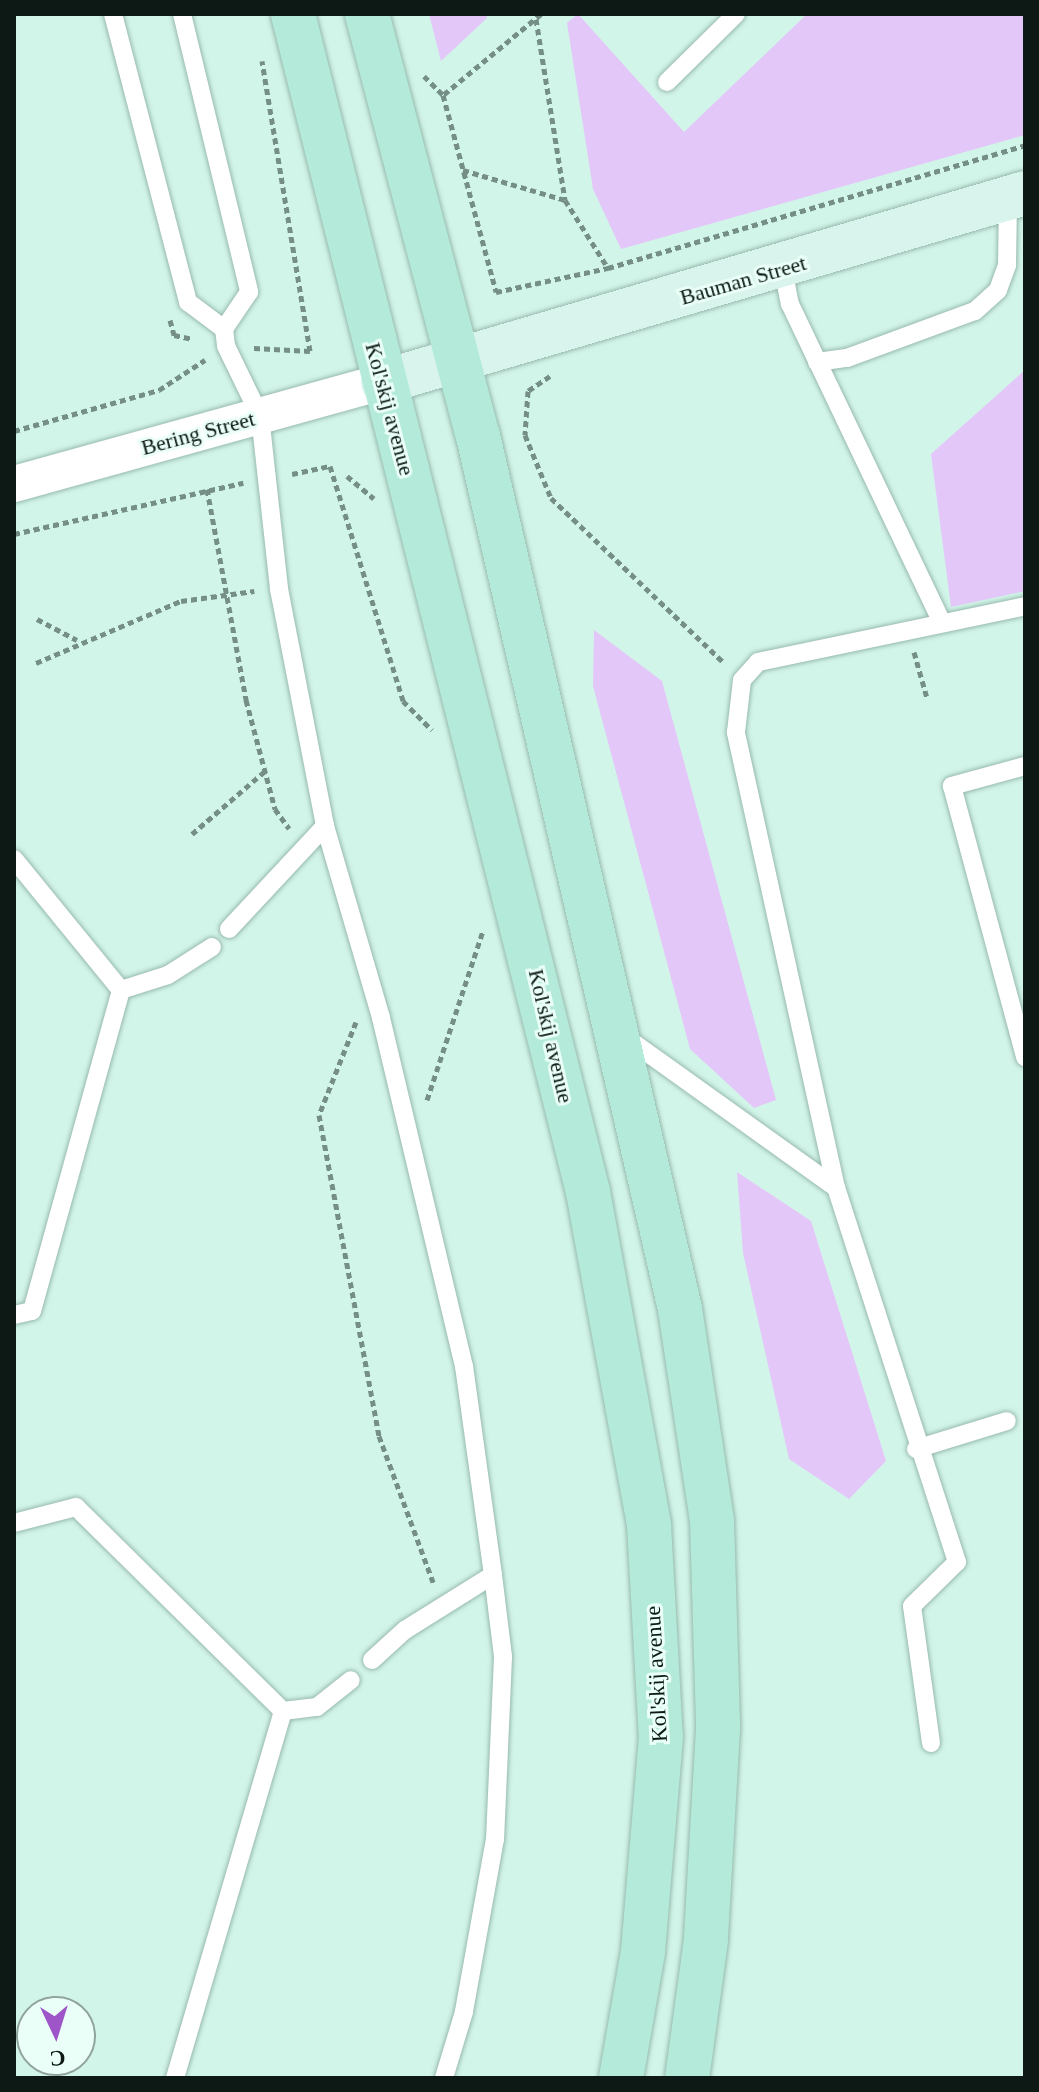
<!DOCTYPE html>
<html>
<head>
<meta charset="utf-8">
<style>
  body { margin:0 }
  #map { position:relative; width:1039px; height:2092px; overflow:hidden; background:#d2f5e9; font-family:"Times New Roman",serif }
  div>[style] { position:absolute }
  .green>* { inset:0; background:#e4c7f9 }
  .path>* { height:5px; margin-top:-2.5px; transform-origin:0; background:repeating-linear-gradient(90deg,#768f86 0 6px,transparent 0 10px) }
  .roads { filter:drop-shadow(0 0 2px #98baae) drop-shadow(0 0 2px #98baae) }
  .lane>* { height:18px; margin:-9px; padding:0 9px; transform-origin:9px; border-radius:9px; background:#fff }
  .street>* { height:36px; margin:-18px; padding:0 18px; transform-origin:18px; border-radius:18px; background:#fff }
  .secondary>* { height:44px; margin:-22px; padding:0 22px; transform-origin:22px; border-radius:22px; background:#d9f4ec }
  .primary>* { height:44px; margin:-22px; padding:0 22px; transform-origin:22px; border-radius:22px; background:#b3ead9 }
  span { translate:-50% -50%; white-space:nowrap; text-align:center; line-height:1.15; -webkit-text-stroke:6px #eafff7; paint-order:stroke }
  .street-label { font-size:22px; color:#0c1915 }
  .frame { position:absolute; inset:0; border:16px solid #0c1915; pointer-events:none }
  .north { position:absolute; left:16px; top:1996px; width:80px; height:80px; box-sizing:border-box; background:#eafff7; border:2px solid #91a39d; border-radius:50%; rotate:176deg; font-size:22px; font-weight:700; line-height:32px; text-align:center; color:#0c1915 }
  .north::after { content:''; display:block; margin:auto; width:28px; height:36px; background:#9e55c8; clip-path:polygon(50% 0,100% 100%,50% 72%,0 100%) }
</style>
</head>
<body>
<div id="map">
  <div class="green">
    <i style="clip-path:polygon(429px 14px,486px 14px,487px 18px,441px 61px)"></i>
    <i style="clip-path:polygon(578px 14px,684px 132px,807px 14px,1025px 14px,1025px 135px,621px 249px,593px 189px,567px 23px)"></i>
    <i style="clip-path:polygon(1025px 370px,1025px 591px,951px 607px,931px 454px)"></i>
    <i style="clip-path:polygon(594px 630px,662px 681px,776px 1100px,754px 1108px,690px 1049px,593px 686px)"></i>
    <i style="clip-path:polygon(737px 1172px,811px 1221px,886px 1461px,849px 1499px,789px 1459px,743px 1253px)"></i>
  </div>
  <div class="path">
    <i style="left:541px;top:14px;width:127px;rotate:140.4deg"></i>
    <i style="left:443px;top:95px;width:204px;rotate:74.9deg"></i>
    <i style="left:496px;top:292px;width:115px;rotate:-12.1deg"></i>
    <i style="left:608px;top:268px;width:435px;rotate:-16.4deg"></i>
    <i style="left:536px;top:19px;width:183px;rotate:80.9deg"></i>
    <i style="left:565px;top:200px;width:80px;rotate:57.7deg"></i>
    <i style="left:424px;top:76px;width:27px;rotate:45deg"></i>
    <i style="left:463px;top:170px;width:106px;rotate:16.4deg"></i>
    <i style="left:170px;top:320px;width:16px;rotate:75deg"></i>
    <i style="left:174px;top:335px;width:19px;rotate:12deg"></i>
    <i style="left:254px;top:348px;width:56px;rotate:3.1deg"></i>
    <i style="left:310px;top:351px;width:294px;rotate:-99.4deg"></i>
    <i style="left:550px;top:376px;width:27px;rotate:146deg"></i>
    <i style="left:528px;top:391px;width:44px;rotate:93.9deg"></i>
    <i style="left:525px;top:435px;width:68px;rotate:67.6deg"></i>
    <i style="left:551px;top:498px;width:239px;rotate:43.6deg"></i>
    <i style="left:14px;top:431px;width:151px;rotate:-15.8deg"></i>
    <i style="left:159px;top:390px;width:55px;rotate:-33.1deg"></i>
    <i style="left:292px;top:474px;width:39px;rotate:-12deg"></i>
    <i style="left:330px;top:466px;width:246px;rotate:72.7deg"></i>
    <i style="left:403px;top:701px;width:41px;rotate:45deg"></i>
    <i style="left:347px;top:476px;width:35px;rotate:40deg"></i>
    <i style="left:207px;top:489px;width:215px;rotate:79.5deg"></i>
    <i style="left:246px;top:700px;width:113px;rotate:75.1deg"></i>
    <i style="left:275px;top:809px;width:24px;rotate:54deg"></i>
    <i style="left:14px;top:534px;width:235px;rotate:-12.6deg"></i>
    <i style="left:37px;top:619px;width:45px;rotate:27.7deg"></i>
    <i style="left:914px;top:652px;width:48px;rotate:74.2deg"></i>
    <i style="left:36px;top:663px;width:158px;rotate:-23.2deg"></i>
    <i style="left:181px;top:601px;width:74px;rotate:-7.8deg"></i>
    <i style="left:192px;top:834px;width:96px;rotate:-40.8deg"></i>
    <i style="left:356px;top:1022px;width:100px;rotate:111.7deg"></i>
    <i style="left:319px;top:1115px;width:327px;rotate:79.4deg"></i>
    <i style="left:379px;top:1436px;width:159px;rotate:69.7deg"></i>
    <i style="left:427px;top:1100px;width:178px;rotate:-71.7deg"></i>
  </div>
  <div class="roads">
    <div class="lane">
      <i style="left:113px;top:14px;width:298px;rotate:75.4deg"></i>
      <i style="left:188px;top:302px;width:45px;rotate:36.9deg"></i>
      <i style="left:182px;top:14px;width:286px;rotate:76.4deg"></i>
      <i style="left:249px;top:292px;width:45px;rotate:124deg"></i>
      <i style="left:224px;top:329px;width:17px;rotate:83deg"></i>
      <i style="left:226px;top:346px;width:78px;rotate:64.1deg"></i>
      <i style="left:260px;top:416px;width:174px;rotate:83.7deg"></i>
      <i style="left:279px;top:589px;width:241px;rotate:79deg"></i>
      <i style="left:325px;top:826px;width:200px;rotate:73.7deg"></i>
      <i style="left:381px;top:1018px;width:358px;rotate:76.6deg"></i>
      <i style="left:464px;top:1366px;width:211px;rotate:82.1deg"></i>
      <i style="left:493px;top:1575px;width:83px;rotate:83deg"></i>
      <i style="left:503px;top:1657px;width:182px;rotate:92.5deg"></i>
      <i style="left:495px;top:1839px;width:176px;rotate:100.2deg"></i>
      <i style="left:464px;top:2012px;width:69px;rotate:106.9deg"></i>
      <i style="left:667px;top:82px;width:97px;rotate:-44.6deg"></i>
      <i style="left:783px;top:269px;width:36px;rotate:79deg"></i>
      <i style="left:790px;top:304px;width:353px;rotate:64.5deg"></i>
      <i style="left:817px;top:362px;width:30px;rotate:-8deg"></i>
      <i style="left:847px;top:358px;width:136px;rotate:-20.2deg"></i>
      <i style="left:975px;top:311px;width:31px;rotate:-42deg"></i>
      <i style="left:998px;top:290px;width:27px;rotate:-70deg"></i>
      <i style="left:1007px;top:265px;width:66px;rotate:-89.1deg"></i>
      <i style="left:1025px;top:766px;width:76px;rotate:164.7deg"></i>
      <i style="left:952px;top:786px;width:281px;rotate:74.9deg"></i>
      <i style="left:14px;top:859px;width:169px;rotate:50.8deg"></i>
      <i style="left:229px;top:929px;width:141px;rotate:-47deg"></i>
      <i style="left:624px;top:1036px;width:261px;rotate:35.6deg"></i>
      <i style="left:14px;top:1315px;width:18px;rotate:-13deg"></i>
      <i style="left:32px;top:1311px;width:333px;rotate:-74.5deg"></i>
      <i style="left:121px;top:990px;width:49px;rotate:-17.7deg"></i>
      <i style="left:168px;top:975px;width:52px;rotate:-32.5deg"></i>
      <i style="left:916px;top:1449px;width:95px;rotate:-17.1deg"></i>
      <i style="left:14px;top:1523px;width:64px;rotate:-14.5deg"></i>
      <i style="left:76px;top:1507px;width:291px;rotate:44.6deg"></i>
      <i style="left:372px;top:1660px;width:45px;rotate:-42.3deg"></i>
      <i style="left:405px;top:1630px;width:104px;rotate:-32deg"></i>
      <i style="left:931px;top:1743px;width:138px;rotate:-97.9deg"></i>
      <i style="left:912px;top:1606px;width:63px;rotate:-44.4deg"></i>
      <i style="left:957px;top:1562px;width:393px;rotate:-107.9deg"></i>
      <i style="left:836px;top:1188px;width:467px;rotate:-102.4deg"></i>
      <i style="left:736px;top:732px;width:52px;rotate:-83.4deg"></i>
      <i style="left:742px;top:680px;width:24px;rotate:-48deg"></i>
      <i style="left:758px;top:662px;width:273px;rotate:-11.8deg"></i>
      <i style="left:175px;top:2078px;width:383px;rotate:-73.6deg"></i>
      <i style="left:283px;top:1711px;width:34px;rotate:-7deg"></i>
      <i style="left:317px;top:1707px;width:43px;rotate:-38.5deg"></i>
    </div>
    <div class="street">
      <i style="left:14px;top:484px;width:383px;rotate:-15.5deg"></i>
    </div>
    <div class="secondary">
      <i style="left:383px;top:382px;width:669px;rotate:-16.4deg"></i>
    </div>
    <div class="primary">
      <i style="left:293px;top:14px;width:1214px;rotate:75.94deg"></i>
      <i style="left:588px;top:1192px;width:339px;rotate:79.6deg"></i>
      <i style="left:649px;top:1525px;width:212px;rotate:86.8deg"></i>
      <i style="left:661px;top:1737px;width:216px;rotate:94.8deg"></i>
      <i style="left:643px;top:1952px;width:128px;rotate:99.9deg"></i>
      <i style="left:367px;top:14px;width:436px;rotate:75.3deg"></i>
      <i style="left:478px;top:436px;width:896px;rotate:76.97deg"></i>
      <i style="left:680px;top:1309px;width:214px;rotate:81.4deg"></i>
      <i style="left:712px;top:1521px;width:208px;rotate:88.3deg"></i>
      <i style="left:718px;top:1729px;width:211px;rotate:93.3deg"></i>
      <i style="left:706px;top:1940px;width:139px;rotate:97.8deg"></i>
    </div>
  </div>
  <div class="street-label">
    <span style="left:743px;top:280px;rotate:-16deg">Bauman Street</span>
    <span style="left:390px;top:409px;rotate:75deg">Kol'skij avenue</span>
    <span style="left:198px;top:433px;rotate:-15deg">Bering Street</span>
    <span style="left:551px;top:1036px;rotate:77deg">Kol'skij avenue</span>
    <span style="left:656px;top:1674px;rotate:-93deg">Kol'skij avenue</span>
  </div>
  <div class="frame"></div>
  <div class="north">С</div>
</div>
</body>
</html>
